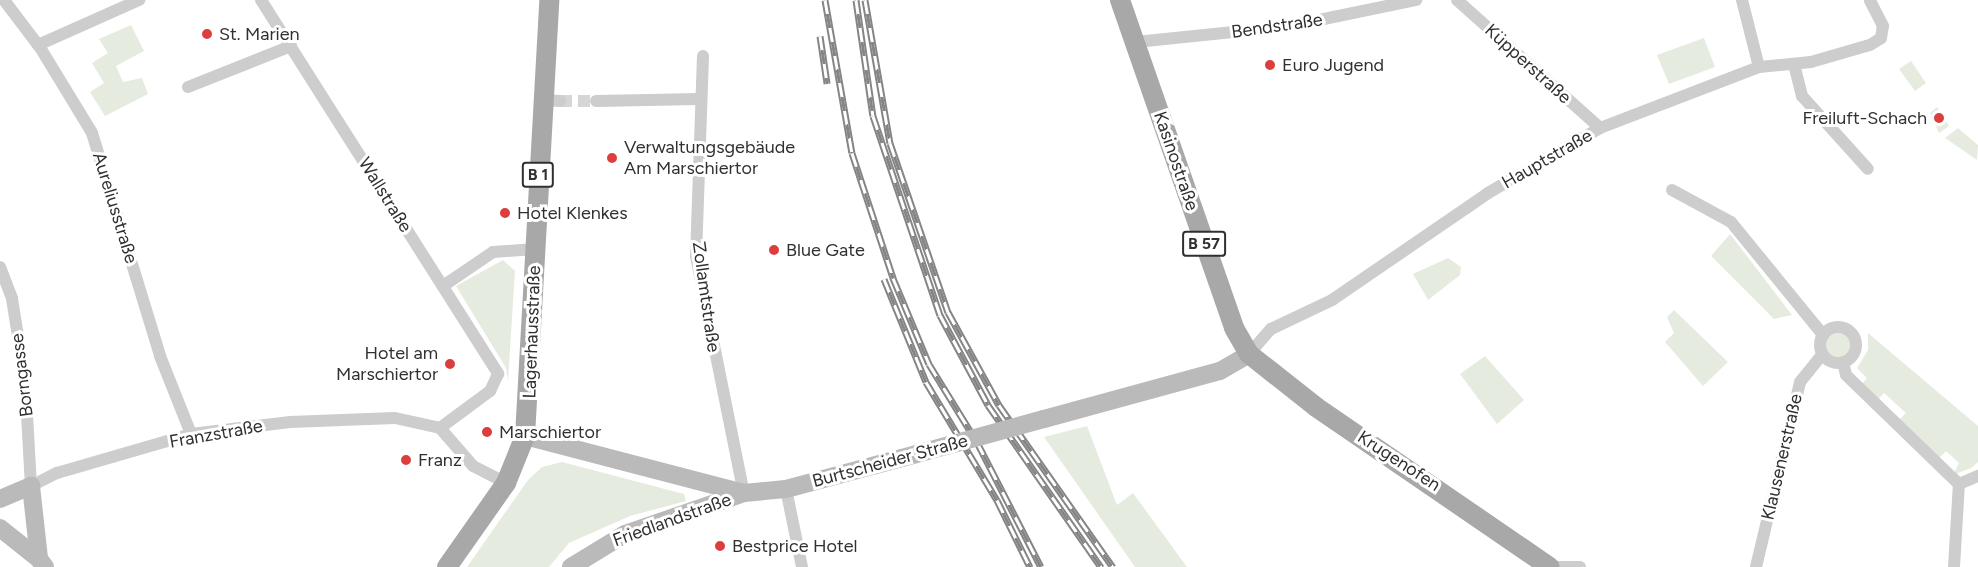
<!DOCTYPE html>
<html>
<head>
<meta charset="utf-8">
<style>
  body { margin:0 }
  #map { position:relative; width:1978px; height:567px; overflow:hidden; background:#fff; font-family:Figtree,sans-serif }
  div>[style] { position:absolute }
  .green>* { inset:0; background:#e5ecdf }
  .round { border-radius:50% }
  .street-tunnel>* { height:12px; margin-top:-6px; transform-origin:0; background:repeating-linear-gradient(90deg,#d6d6d6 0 12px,transparent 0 18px) }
  .street>* { height:12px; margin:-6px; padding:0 6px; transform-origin:6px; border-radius:6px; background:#cdcdcd }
  .street>.ring { margin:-6px; padding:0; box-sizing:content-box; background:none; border:12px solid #cdcdcd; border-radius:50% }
  .secondary>* { height:18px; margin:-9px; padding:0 9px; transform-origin:9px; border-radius:9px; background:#bababa }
  .primary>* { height:20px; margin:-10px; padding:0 10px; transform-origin:10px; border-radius:10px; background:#a8a8a8 }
  .rail>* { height:7px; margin-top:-3.5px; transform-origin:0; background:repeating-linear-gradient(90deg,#fff 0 14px,#858585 0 28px); box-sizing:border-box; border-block:2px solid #858585 }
  .secondary-bridge>* { height:18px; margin:-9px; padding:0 9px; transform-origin:9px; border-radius:9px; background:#bababa }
  .dots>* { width:16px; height:16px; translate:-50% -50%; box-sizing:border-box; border:3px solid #fff; border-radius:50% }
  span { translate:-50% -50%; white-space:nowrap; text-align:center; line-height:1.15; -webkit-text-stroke:6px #fff; paint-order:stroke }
  .shield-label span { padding:2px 4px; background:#fff; border:2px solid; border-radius:4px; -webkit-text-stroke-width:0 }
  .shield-label { font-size:16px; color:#303030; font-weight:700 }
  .street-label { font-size:18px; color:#303030 }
  .poi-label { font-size:18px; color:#303030 }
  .left { translate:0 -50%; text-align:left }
  .right { translate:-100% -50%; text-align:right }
</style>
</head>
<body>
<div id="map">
  <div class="green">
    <i style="clip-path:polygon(131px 25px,144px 51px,116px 66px,123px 82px,142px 78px,148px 94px,105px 116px,90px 92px,104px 83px,92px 63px,108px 53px,99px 39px)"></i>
    <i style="clip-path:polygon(1704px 38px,1715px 67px,1669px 84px,1657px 55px)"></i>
    <i style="clip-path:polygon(1911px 61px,1926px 83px,1915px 91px,1899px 69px)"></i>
    <i style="clip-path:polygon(1937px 107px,1949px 126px,1939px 133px,1930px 113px)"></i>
    <i style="clip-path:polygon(1958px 128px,1978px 145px,1977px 160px,1945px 138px)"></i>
    <i style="clip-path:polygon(1730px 234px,1792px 315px,1774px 319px,1711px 256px)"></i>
    <i style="clip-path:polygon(1448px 258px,1461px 267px,1460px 275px,1428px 300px,1413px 274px)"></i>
    <i style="clip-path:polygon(503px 260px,515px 271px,508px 381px,506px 368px,456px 286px)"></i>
    <i style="clip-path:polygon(1674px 310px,1728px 362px,1703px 386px,1665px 342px,1674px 333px,1667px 317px)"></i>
    <i style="clip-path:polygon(1868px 333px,1978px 426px,1978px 462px,1971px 468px,1953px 475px,1959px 463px,1946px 451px,1937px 460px,1897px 422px,1906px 413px,1884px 393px,1876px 402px,1860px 386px,1867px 378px,1857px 368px,1868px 350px)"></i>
    <i class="round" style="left:1825px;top:333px;width:26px;height:26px"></i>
    <i style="clip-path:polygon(1485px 356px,1524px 400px,1497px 424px,1460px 374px)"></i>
    <i style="clip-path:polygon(1087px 426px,1117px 505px,1133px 493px,1187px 567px,1135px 567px,1044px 437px)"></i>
    <i style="clip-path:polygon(562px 462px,684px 494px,686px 501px,630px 516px,569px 543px,549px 567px,467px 567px,528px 480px,542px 467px)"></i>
  </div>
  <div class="street-tunnel">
    <i style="left:560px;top:101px;width:36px"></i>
  </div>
  <div class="street">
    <i style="left:4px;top:0;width:61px;rotate:52.9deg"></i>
    <i style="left:41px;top:49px;width:98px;rotate:58.7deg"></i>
    <i style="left:92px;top:133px;width:233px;rotate:73deg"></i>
    <i style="left:160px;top:356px;width:84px;rotate:68.3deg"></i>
    <i style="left:261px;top:0;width:443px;rotate:57.6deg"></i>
    <i style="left:498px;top:374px;width:19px;rotate:115deg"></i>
    <i style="left:490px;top:391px;width:62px;rotate:143.5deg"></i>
    <i style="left:1457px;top:0;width:192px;rotate:41.8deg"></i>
    <i style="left:1742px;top:0;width:69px;rotate:75.8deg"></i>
    <i style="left:1136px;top:42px;width:155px;rotate:-5.9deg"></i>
    <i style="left:1290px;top:26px;width:129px;rotate:-11.7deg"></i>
    <i style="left:38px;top:45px;width:111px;rotate:-24deg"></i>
    <i style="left:703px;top:56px;width:200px;rotate:92deg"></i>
    <i style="left:696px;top:256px;width:242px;rotate:78.6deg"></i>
    <i style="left:1794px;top:64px;width:33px;rotate:76deg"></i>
    <i style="left:1802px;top:96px;width:98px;rotate:47.9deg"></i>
    <i style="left:188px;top:87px;width:111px;rotate:-21.7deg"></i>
    <i style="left:543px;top:100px;width:17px;rotate:3deg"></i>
    <i style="left:596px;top:101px;width:103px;rotate:-1.1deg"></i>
    <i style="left:1672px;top:190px;width:67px;rotate:28.5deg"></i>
    <i style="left:1731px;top:222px;width:146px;rotate:50.8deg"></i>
    <i style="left:0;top:267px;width:34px;rotate:69deg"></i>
    <i style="left:12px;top:299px;width:81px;rotate:80.8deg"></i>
    <i style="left:25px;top:379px;width:107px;rotate:86.8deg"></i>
    <i style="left:31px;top:486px;width:29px;rotate:-27deg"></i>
    <i style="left:57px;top:473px;width:140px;rotate:-16.2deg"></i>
    <i style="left:191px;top:434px;width:100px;rotate:-6.9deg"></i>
    <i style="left:290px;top:422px;width:105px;rotate:-2.2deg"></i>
    <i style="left:395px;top:418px;width:46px;rotate:12.5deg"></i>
    <i style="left:440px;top:428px;width:50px;rotate:49deg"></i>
    <i style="left:473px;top:466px;width:37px;rotate:27deg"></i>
    <i style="left:443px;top:286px;width:60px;rotate:-34.2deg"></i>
    <i style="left:493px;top:252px;width:42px;rotate:-4.1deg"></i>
    <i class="ring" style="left:1820px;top:327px;width:24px;height:24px"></i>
    <i style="left:1249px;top:354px;width:33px;rotate:-49deg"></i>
    <i style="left:1271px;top:329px;width:68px;rotate:-25.4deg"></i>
    <i style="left:1332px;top:300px;width:189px;rotate:-34.4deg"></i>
    <i style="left:1488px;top:193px;width:129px;rotate:-30.1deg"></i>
    <i style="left:1600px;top:128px;width:170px;rotate:-21deg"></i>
    <i style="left:1759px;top:67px;width:52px;rotate:-5.5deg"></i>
    <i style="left:1811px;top:62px;width:61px;rotate:-16.1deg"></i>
    <i style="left:1870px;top:45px;width:13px;rotate:-32deg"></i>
    <i style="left:1881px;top:38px;width:12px;rotate:-81deg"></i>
    <i style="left:1883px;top:26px;width:29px;rotate:-117deg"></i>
    <i style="left:1843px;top:362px;width:13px;rotate:77deg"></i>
    <i style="left:1846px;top:375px;width:157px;rotate:44deg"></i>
    <i style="left:1959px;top:484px;width:21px;rotate:-23deg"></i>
    <i style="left:786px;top:489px;width:80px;rotate:78.4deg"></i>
    <i style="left:1556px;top:567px;width:24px"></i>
    <i style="left:1756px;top:567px;width:190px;rotate:-76.6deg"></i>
    <i style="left:1800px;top:382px;width:36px;rotate:-51deg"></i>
    <i style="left:1954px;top:567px;width:83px;rotate:-86.6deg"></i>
  </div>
  <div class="secondary">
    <i style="left:1044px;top:419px;width:182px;rotate:-15.3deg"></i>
    <i style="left:1220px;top:371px;width:34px;rotate:-30deg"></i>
    <i style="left:525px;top:436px;width:226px;rotate:14.6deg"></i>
    <i style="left:744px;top:493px;width:42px;rotate:-5.4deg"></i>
    <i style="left:786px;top:489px;width:120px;rotate:-15deg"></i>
    <i style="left:0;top:499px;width:34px;rotate:-23deg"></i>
    <i style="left:31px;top:486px;width:73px;rotate:83.7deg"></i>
    <i style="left:39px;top:559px;width:10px;rotate:53deg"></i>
    <i style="left:0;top:528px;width:50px;rotate:38.5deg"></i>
    <i style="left:571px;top:567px;width:63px;rotate:-31.4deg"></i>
    <i style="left:625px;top:534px;width:126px;rotate:-19deg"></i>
  </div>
  <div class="primary">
    <i style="left:1120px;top:0;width:347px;rotate:70.8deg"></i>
    <i style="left:1234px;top:328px;width:30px;rotate:60deg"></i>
    <i style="left:1249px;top:354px;width:85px;rotate:38.3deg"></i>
    <i style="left:1316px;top:407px;width:283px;rotate:34.4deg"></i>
    <i style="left:447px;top:567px;width:103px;rotate:-54.9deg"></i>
    <i style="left:506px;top:483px;width:51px;rotate:-68deg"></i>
    <i style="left:525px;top:436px;width:437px;rotate:-86.8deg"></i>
  </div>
  <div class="rail">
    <i style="left:825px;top:0;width:155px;rotate:80deg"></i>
    <i style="left:852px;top:153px;width:132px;rotate:71.8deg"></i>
    <i style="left:893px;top:278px;width:93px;rotate:67.3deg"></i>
    <i style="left:929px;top:364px;width:92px;rotate:58.4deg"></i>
    <i style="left:977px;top:442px;width:140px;rotate:62.9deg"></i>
    <i style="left:856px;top:0;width:117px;rotate:81.7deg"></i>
    <i style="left:873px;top:116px;width:210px;rotate:71.4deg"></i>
    <i style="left:940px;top:315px;width:102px;rotate:61.9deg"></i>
    <i style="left:988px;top:405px;width:198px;rotate:55.1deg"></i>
    <i style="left:865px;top:0;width:145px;rotate:80.1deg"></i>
    <i style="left:890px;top:143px;width:179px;rotate:71.1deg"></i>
    <i style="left:948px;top:312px;width:106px;rotate:61.3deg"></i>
    <i style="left:999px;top:405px;width:198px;rotate:54.9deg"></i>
    <i style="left:820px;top:36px;width:48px;rotate:81.5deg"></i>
    <i style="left:884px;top:279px;width:111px;rotate:67.8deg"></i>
    <i style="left:926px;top:382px;width:138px;rotate:59deg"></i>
    <i style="left:997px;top:500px;width:75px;rotate:63.8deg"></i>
  </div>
  <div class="secondary-bridge">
    <i style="left:902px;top:458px;width:147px;rotate:-15.4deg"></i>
  </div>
  <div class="dots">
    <i style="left:207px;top:34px;background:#dc3e3d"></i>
    <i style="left:1270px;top:65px;background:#dc3e3d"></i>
    <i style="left:1939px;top:118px;background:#dc3e3d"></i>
    <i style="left:612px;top:158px;background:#dc3e3d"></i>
    <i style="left:505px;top:213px;background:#dc3e3d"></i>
    <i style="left:774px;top:250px;background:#dc3e3d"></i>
    <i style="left:450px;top:364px;background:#dc3e3d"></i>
    <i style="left:487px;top:432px;background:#dc3e3d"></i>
    <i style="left:406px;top:460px;background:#dc3e3d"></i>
    <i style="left:720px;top:546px;background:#dc3e3d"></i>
  </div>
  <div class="shield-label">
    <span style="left:538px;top:175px">B 1</span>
    <span style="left:1204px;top:244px">B 57</span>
  </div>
  <div class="street-label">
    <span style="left:1277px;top:26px;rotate:-8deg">Bendstraße</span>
    <span style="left:1528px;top:64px;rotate:42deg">Küpperstraße</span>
    <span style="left:1547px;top:159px;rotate:-30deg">Hauptstraße</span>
    <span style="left:1176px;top:161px;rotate:71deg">Kasinostraße</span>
    <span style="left:385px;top:195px;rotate:58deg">Wallstraße</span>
    <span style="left:115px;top:208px;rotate:73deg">Aureliusstraße</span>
    <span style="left:706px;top:297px;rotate:82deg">Zollamtstraße</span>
    <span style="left:532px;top:332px;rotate:-88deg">Lagerhausstraße</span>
    <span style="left:22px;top:375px;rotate:-97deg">Borngasse</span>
    <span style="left:216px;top:434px;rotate:-10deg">Franzstraße</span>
    <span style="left:1782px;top:457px;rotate:-77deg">Klausenerstraße</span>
    <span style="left:890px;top:461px;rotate:-15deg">Burtscheider Straße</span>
    <span style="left:1399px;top:461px;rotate:33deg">Krugenofen</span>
    <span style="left:672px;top:520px;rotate:-20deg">Friedlandstraße</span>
  </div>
  <div class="poi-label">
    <span class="left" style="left:219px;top:34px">St. Marien</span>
    <span class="left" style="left:1282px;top:65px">Euro Jugend</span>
    <span class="right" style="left:1927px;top:118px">Freiluft-Schach</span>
    <span class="left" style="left:624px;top:158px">Verwaltungsgebäude<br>Am Marschiertor</span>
    <span class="left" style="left:517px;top:213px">Hotel Klenkes</span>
    <span class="left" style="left:786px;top:250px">Blue Gate</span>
    <span class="right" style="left:438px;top:364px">Hotel am<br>Marschiertor</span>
    <span class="left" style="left:499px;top:432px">Marschiertor</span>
    <span class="left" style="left:418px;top:460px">Franz</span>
    <span class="left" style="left:732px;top:546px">Bestprice Hotel</span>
  </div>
</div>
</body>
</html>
